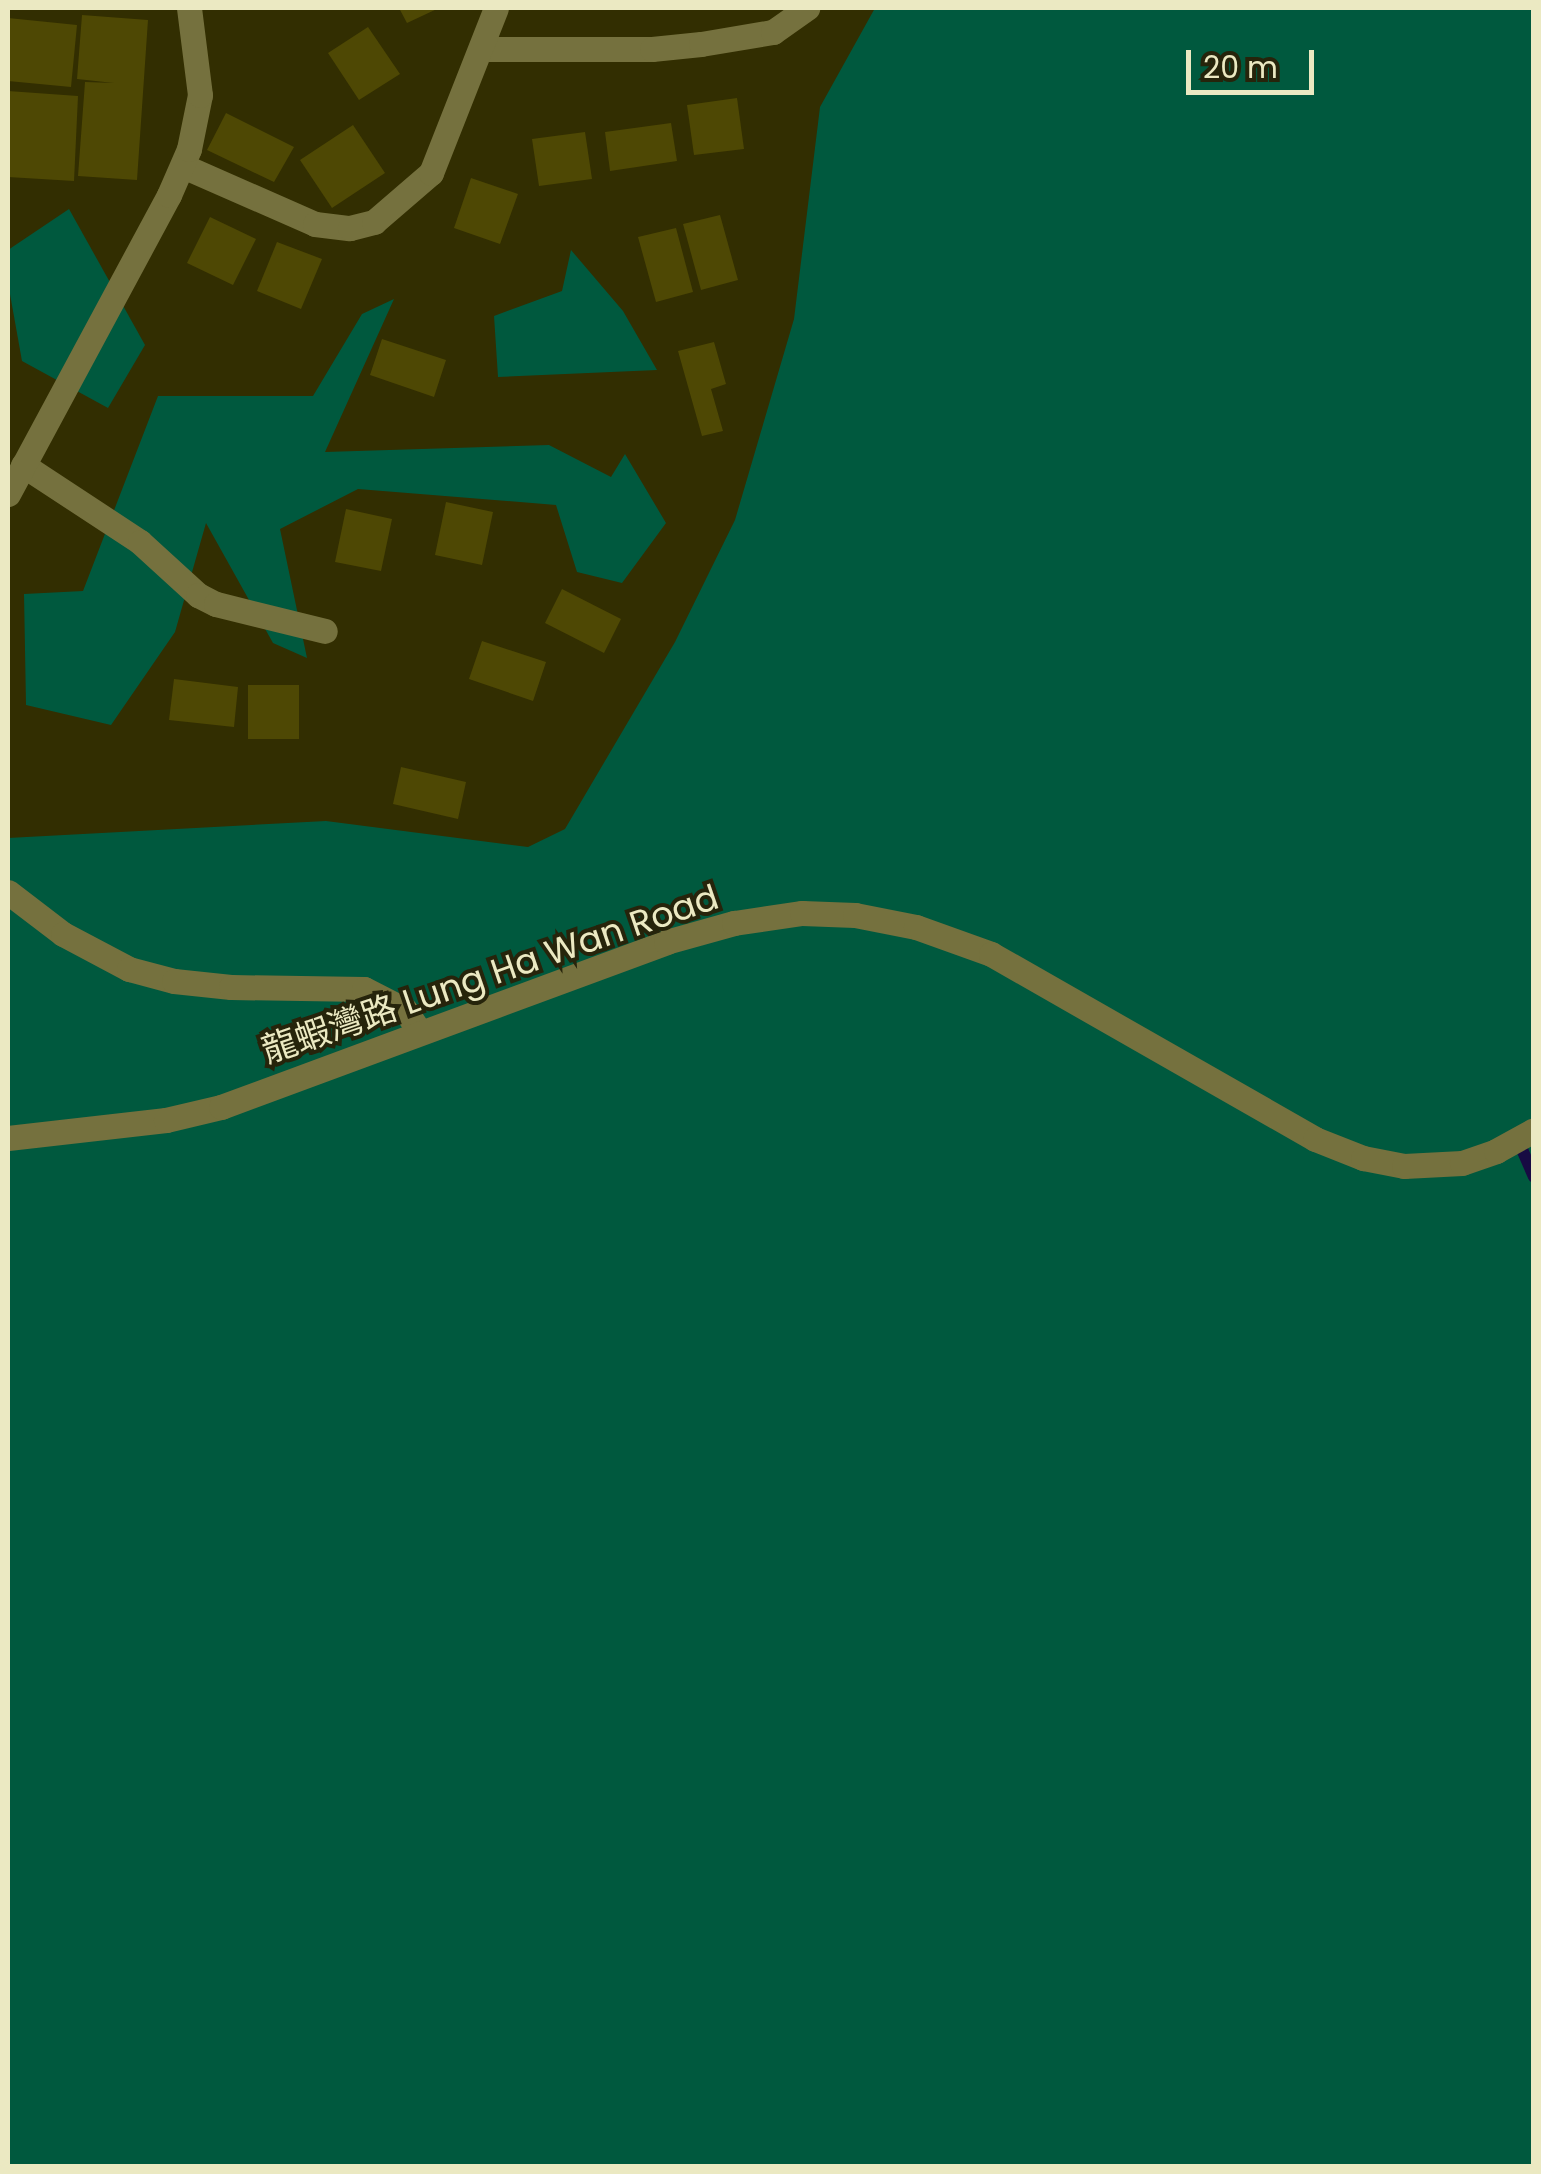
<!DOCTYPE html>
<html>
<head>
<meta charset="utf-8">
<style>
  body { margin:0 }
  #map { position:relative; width:1541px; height:2174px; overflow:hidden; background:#322e01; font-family:Poppins,"Noto Sans TC",sans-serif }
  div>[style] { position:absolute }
  .green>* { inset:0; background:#00593e }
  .stream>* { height:12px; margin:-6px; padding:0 6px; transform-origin:6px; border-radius:6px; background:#170b43 }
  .building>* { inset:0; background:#4e4804 }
  .minor>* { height:25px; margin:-12.5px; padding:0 12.5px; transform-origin:12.5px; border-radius:12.5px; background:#75713e }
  span { translate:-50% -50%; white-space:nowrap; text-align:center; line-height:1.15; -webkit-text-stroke:8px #26240b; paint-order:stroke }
  .street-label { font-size:35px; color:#ebe9c2 }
  .frame { position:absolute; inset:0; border:10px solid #ebe9c2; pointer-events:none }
  .scale { position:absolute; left:1186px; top:50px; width:128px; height:45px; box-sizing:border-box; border:5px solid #ebe9c2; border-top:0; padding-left:12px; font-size:30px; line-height:35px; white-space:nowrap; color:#ebe9c2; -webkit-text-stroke:8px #26240b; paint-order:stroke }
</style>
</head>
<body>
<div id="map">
  <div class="green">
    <i style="clip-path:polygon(875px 8px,1533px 8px,1533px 2166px,8px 2166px,8px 838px,326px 821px,528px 847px,565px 829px,675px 642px,735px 520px,794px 319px,820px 107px)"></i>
    <i style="clip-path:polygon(69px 209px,145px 345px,108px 408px,22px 361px,8px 283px,8px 250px)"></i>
    <i style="clip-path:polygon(571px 250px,623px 311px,657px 370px,498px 377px,494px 316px,562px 291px)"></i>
    <i style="clip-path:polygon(394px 299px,325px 452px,549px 445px,611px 477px,625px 454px,666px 523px,622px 583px,577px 572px,556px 505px,358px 489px,280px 529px,307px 658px,273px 643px,206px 523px,175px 632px,111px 725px,26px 705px,24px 594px,83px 591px,158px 396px,313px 396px,362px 314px)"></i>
  </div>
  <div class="stream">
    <i style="left:1518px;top:1140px;width:40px;rotate:66.6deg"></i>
  </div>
  <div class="building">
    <i style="clip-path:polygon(399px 8px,439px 8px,407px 23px)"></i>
    <i style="clip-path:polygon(82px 15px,148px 20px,137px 180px,78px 176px,85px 82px,114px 83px,77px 79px)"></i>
    <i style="clip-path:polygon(8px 18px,77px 25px,71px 87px,8px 81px)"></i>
    <i style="clip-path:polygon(368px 27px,400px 74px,359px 100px,328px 53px)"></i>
    <i style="clip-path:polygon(8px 91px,78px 96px,74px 181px,8px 177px)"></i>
    <i style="clip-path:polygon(737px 98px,744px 149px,694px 155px,687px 105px)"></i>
    <i style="clip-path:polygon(226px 113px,294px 147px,274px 182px,207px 150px)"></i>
    <i style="clip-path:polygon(671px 123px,677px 161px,610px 171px,605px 132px)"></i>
    <i style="clip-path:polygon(353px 125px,385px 173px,332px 208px,300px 160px)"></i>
    <i style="clip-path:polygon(585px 132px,592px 179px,539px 186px,532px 139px)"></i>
    <i style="clip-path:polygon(471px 178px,518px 194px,500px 244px,454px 228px)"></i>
    <i style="clip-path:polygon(720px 215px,738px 280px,701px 290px,683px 224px)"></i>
    <i style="clip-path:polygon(210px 217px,256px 239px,233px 285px,187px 263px)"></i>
    <i style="clip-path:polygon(676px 228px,693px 292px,656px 302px,638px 237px)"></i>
    <i style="clip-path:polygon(277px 242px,322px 259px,301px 309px,257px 291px)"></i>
    <i style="clip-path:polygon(382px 339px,446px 360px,434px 397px,370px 375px)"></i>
    <i style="clip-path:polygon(714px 342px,726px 384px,711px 389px,723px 431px,702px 436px,678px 351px)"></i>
    <i style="clip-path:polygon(446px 502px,493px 512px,482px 565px,435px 555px)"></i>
    <i style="clip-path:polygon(346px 509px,392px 519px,381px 571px,335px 562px)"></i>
    <i style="clip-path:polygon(562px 589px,621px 619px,604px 653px,545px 623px)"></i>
    <i style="clip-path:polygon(482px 641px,546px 662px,533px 701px,469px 679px)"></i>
    <i style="clip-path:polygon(174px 679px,238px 687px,234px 727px,169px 720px)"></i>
    <i style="clip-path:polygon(248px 685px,299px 685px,299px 739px,248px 739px)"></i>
    <i style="clip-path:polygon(401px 767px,466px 782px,458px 819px,393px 804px)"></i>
  </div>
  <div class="minor">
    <i style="left:482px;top:49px;width:170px"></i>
    <i style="left:652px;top:49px;width:49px;rotate:-5.8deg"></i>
    <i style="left:701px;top:44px;width:73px;rotate:-9.5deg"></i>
    <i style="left:773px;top:32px;width:42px;rotate:-35.2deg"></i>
    <i style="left:183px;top:166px;width:144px;rotate:23.7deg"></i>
    <i style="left:315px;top:224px;width:35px;rotate:7deg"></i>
    <i style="left:350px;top:228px;width:25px;rotate:-14deg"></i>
    <i style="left:374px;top:222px;width:75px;rotate:-40.7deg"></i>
    <i style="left:431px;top:173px;width:177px;rotate:-68.5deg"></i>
    <i style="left:23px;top:465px;width:140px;rotate:33.3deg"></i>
    <i style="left:140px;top:542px;width:79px;rotate:42.4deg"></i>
    <i style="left:198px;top:595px;width:20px;rotate:27deg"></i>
    <i style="left:216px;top:604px;width:112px;rotate:13.9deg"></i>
    <i style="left:8px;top:494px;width:340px;rotate:-61.7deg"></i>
    <i style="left:169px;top:195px;width:50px;rotate:-66.5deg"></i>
    <i style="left:189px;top:149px;width:55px;rotate:-78.5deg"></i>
    <i style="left:200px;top:95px;width:88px;rotate:-97.2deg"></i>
    <i style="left:8px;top:892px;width:69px;rotate:37.4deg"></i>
    <i style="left:63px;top:934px;width:75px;rotate:27.9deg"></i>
    <i style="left:129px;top:969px;width:47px;rotate:14.9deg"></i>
    <i style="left:174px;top:981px;width:57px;rotate:6deg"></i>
    <i style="left:231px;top:987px;width:133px;rotate:0.9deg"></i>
    <i style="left:364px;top:989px;width:46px;rotate:27.1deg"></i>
    <i style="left:405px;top:1010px;width:25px;rotate:56deg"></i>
    <i style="left:8px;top:1138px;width:159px;rotate:-6.5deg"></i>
    <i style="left:166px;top:1120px;width:57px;rotate:-13.3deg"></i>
    <i style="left:221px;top:1107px;width:475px;rotate:-20.3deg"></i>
    <i style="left:666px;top:942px;width:71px;rotate:-15.6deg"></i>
    <i style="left:734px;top:923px;width:69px;rotate:-8.4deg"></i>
    <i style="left:802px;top:913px;width:53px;rotate:2.2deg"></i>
    <i style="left:855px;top:915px;width:62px;rotate:11.1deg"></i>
    <i style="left:916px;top:927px;width:80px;rotate:19.8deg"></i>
    <i style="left:991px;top:954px;width:373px;rotate:29.7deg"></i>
    <i style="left:1315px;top:1139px;width:52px;rotate:21.6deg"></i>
    <i style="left:1363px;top:1158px;width:42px;rotate:11deg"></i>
    <i style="left:1404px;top:1166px;width:58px;rotate:-3deg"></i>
    <i style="left:1462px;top:1163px;width:36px;rotate:-19deg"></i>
    <i style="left:1496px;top:1151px;width:43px;rotate:-28.9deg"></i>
  </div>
  <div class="street-label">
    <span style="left:490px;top:974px;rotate:-19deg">龍蝦灣路 Lung Ha Wan Road</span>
  </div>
  <div class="frame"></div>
  <div class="scale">20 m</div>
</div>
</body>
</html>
